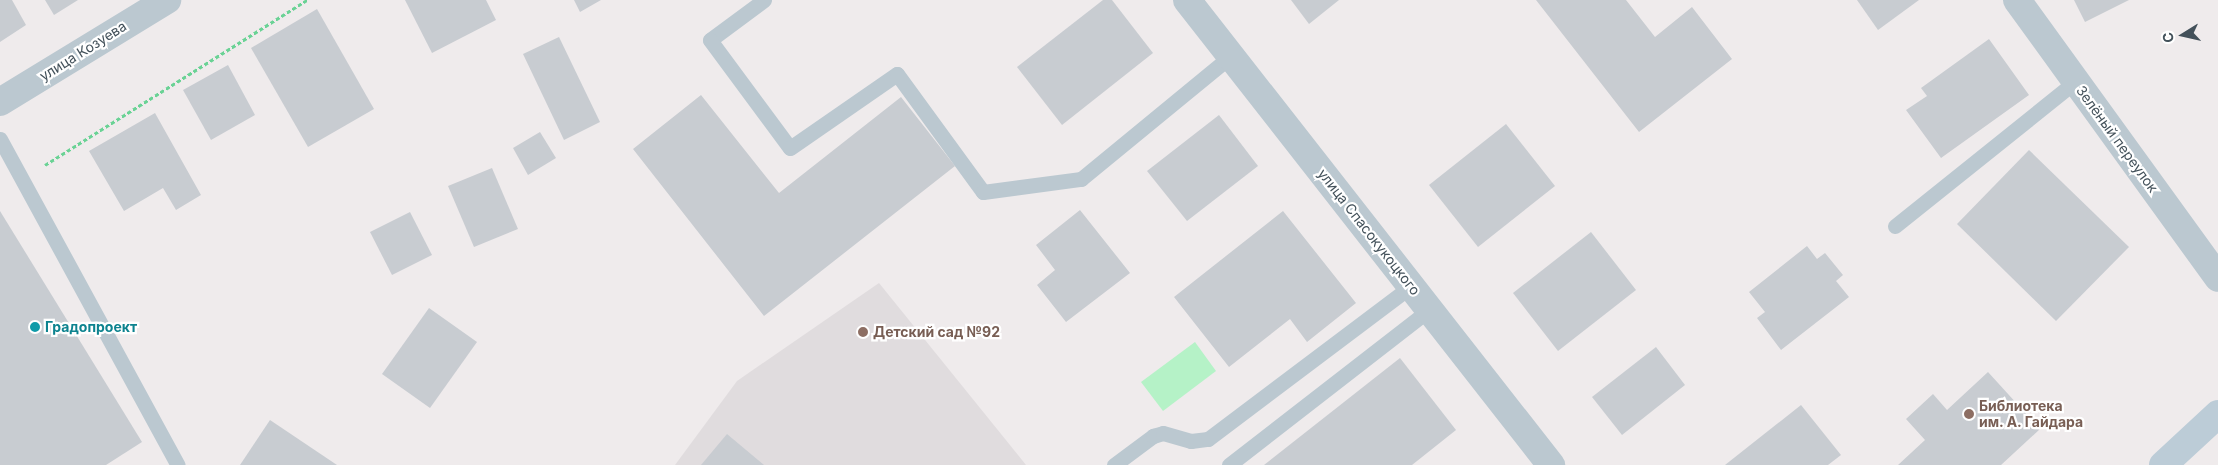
<!DOCTYPE html>
<html>
<head>
<meta charset="utf-8">
<style>
  body { margin:0 }
  #map { position:relative; width:2218px; height:465px; overflow:hidden; background:#efebec; font-family:Inter,sans-serif }
  div>[style] { position:absolute }
  .education>* { inset:0; background:#e0dcde }
  .green>* { inset:0; background:#b5f2c7 }
  .building>* { inset:0; background:#c8ccd1 }
  .path>* { height:3px; margin-top:-1.5px; transform-origin:0; background:repeating-linear-gradient(90deg,#6ad295 0 4px,transparent 0 6.5px) }
  .lane>* { height:15px; margin:-7.5px; padding:0 7.5px; transform-origin:7.5px; border-radius:7.5px; background:#bbc8d0 }
  .street>* { height:28px; margin:-14px; padding:0 14px; transform-origin:14px; border-radius:14px; background:#bbc8d0 }
  .secondary>* { height:28px; margin:-14px; padding:0 14px; transform-origin:14px; border-radius:14px; background:#bcccd7 }
  .dots>* { width:14px; height:14px; translate:-50% -50%; box-sizing:border-box; border:2px solid #fff; border-radius:50% }
  span { translate:-50% -50%; white-space:nowrap; text-align:center; line-height:1.15; -webkit-text-stroke:4.5px #fff; paint-order:stroke }
  .street-label { font-size:14px; color:#43515a }
  .culture-label { font-size:14px; color:#0d838f; font-weight:700 }
  .left { translate:0 -50%; text-align:left }
  .education-label { font-size:14px; color:#785e54; font-weight:700 }
  .north { position:absolute; left:2158px; top:10px; width:50px; height:50px; -webkit-text-stroke:4px #fff; paint-order:stroke; rotate:260deg; font-size:14px; font-weight:700; line-height:20px; text-align:center; color:#43515a }
  .north::after { content:''; display:block; margin:auto; width:18px; height:22px; background:#43515a; clip-path:polygon(50% 0,100% 100%,50% 72%,0 100%) }
</style>
</head>
<body>
<div id="map">
  <div class="education">
    <i style="clip-path:polygon(879px 283px,1026px 465px,675px 465px,737px 381px)"></i>
  </div>
  <div class="green">
    <i style="clip-path:polygon(1195px 342px,1216px 371px,1163px 411px,1141px 382px)"></i>
  </div>
  <div class="building">
    <i style="clip-path:polygon(0 0,12px 0,26px 25px,0 42px)"></i>
    <i style="clip-path:polygon(45px 0,78px 0,54px 15px)"></i>
    <i style="clip-path:polygon(405px 0,486px 0,496px 20px,432px 53px)"></i>
    <i style="clip-path:polygon(574px 0,601px 0,580px 12px)"></i>
    <i style="clip-path:polygon(1103px 0,1112px 0,1153px 53px,1062px 125px,1017px 67px)"></i>
    <i style="clip-path:polygon(1291px 0,1339px 0,1309px 24px)"></i>
    <i style="clip-path:polygon(1536px 0,1626px 0,1655px 37px,1692px 7px,1732px 59px,1639px 132px)"></i>
    <i style="clip-path:polygon(1857px 0,1919px 0,1878px 30px)"></i>
    <i style="clip-path:polygon(2074px 0,2129px 0,2085px 22px)"></i>
    <i style="clip-path:polygon(317px 9px,374px 109px,308px 147px,251px 48px)"></i>
    <i style="clip-path:polygon(559px 37px,600px 122px,564px 140px,523px 54px)"></i>
    <i style="clip-path:polygon(1989px 39px,2029px 95px,1941px 158px,1906px 110px,1927px 96px,1921px 88px)"></i>
    <i style="clip-path:polygon(228px 65px,255px 115px,211px 140px,183px 90px)"></i>
    <i style="clip-path:polygon(701px 95px,779px 193px,901px 97px,955px 166px,764px 316px,633px 149px)"></i>
    <i style="clip-path:polygon(155px 113px,201px 195px,176px 210px,163px 188px,124px 211px,89px 151px)"></i>
    <i style="clip-path:polygon(1219px 115px,1258px 166px,1187px 221px,1147px 171px)"></i>
    <i style="clip-path:polygon(1506px 124px,1555px 186px,1478px 247px,1429px 185px)"></i>
    <i style="clip-path:polygon(540px 132px,556px 158px,528px 175px,513px 148px)"></i>
    <i style="clip-path:polygon(2029px 150px,2129px 247px,2056px 321px,1957px 224px)"></i>
    <i style="clip-path:polygon(492px 168px,518px 229px,474px 247px,448px 186px)"></i>
    <i style="clip-path:polygon(1080px 210px,1130px 273px,1066px 322px,1037px 285px,1055px 270px,1036px 245px)"></i>
    <i style="clip-path:polygon(0 211px,142px 442px,106px 465px,0 465px)"></i>
    <i style="clip-path:polygon(1283px 211px,1356px 303px,1307px 342px,1290px 319px,1229px 367px,1174px 297px)"></i>
    <i style="clip-path:polygon(410px 212px,432px 255px,392px 275px,370px 232px)"></i>
    <i style="clip-path:polygon(1591px 232px,1636px 290px,1558px 351px,1513px 293px)"></i>
    <i style="clip-path:polygon(1807px 246px,1817px 259px,1825px 253px,1843px 275px,1836px 281px,1849px 297px,1781px 350px,1757px 318px,1765px 312px,1749px 292px)"></i>
    <i style="clip-path:polygon(429px 308px,477px 342px,430px 408px,382px 374px)"></i>
    <i style="clip-path:polygon(1656px 347px,1685px 385px,1622px 435px,1592px 397px)"></i>
    <i style="clip-path:polygon(1400px 358px,1456px 430px,1412px 465px,1264px 465px)"></i>
    <i style="clip-path:polygon(1988px 372px,2040px 429px,2001px 465px,1898px 465px,1925px 440px,1906px 419px,1933px 394px,1947px 410px)"></i>
    <i style="clip-path:polygon(1801px 405px,1841px 455px,1828px 465px,1725px 465px)"></i>
    <i style="clip-path:polygon(270px 420px,337px 465px,240px 465px)"></i>
    <i style="clip-path:polygon(727px 434px,764px 465px,701px 465px)"></i>
  </div>
  <div class="path">
    <i style="left:45px;top:165px;width:310px;rotate:-32.2deg"></i>
  </div>
  <div class="lane">
    <i style="left:764px;top:0;width:67px;rotate:143.5deg"></i>
    <i style="left:710px;top:40px;width:134px;rotate:53.5deg"></i>
    <i style="left:790px;top:148px;width:130px;rotate:-34.7deg"></i>
    <i style="left:897px;top:74px;width:146px;rotate:53.9deg"></i>
    <i style="left:983px;top:192px;width:99px;rotate:-7.6deg"></i>
    <i style="left:1081px;top:179px;width:194px;rotate:-39.4deg"></i>
    <i style="left:0;top:139px;width:371px;rotate:61.4deg"></i>
    <i style="left:1895px;top:226px;width:232px;rotate:-38.7deg"></i>
    <i style="left:1114px;top:465px;width:49px;rotate:-36.6deg"></i>
    <i style="left:1153px;top:436px;width:10px;rotate:-17deg"></i>
    <i style="left:1163px;top:433px;width:29px;rotate:16deg"></i>
    <i style="left:1191px;top:441px;width:17px;rotate:-7deg"></i>
    <i style="left:1208px;top:439px;width:254px;rotate:-37deg"></i>
    <i style="left:1229px;top:465px;width:253px;rotate:-37.8deg"></i>
  </div>
  <div class="street">
    <i style="left:1187px;top:0;width:591px;rotate:51.95deg"></i>
    <i style="left:2017px;top:0;width:343px;rotate:54.1deg"></i>
    <i style="left:0;top:102px;width:196px;rotate:-31.4deg"></i>
  </div>
  <div class="secondary">
    <i style="left:2163px;top:465px;width:75px;rotate:-42.8deg"></i>
  </div>
  <div class="dots">
    <i style="left:35px;top:327px;background:#0f9aa8"></i>
    <i style="left:863px;top:332px;background:#8d6e63"></i>
    <i style="left:1969px;top:414px;background:#8d6e63"></i>
  </div>
  <div class="street-label">
    <span style="left:83px;top:51px;rotate:-32deg">улица Козуева</span>
    <span style="left:2117px;top:139px;rotate:54deg">Зелёный переулок</span>
    <span style="left:1369px;top:232px;rotate:52deg">улица Спасокукоцкого</span>
  </div>
  <div class="culture-label">
    <span class="left" style="left:45px;top:327px">Градопроект</span>
  </div>
  <div class="education-label">
    <span class="left" style="left:873px;top:332px">Детский сад №92</span>
    <span class="left" style="left:1979px;top:414px">Библиотека<br>им. А. Гайдара</span>
  </div>
  <div class="north">С</div>
</div>
</body>
</html>
